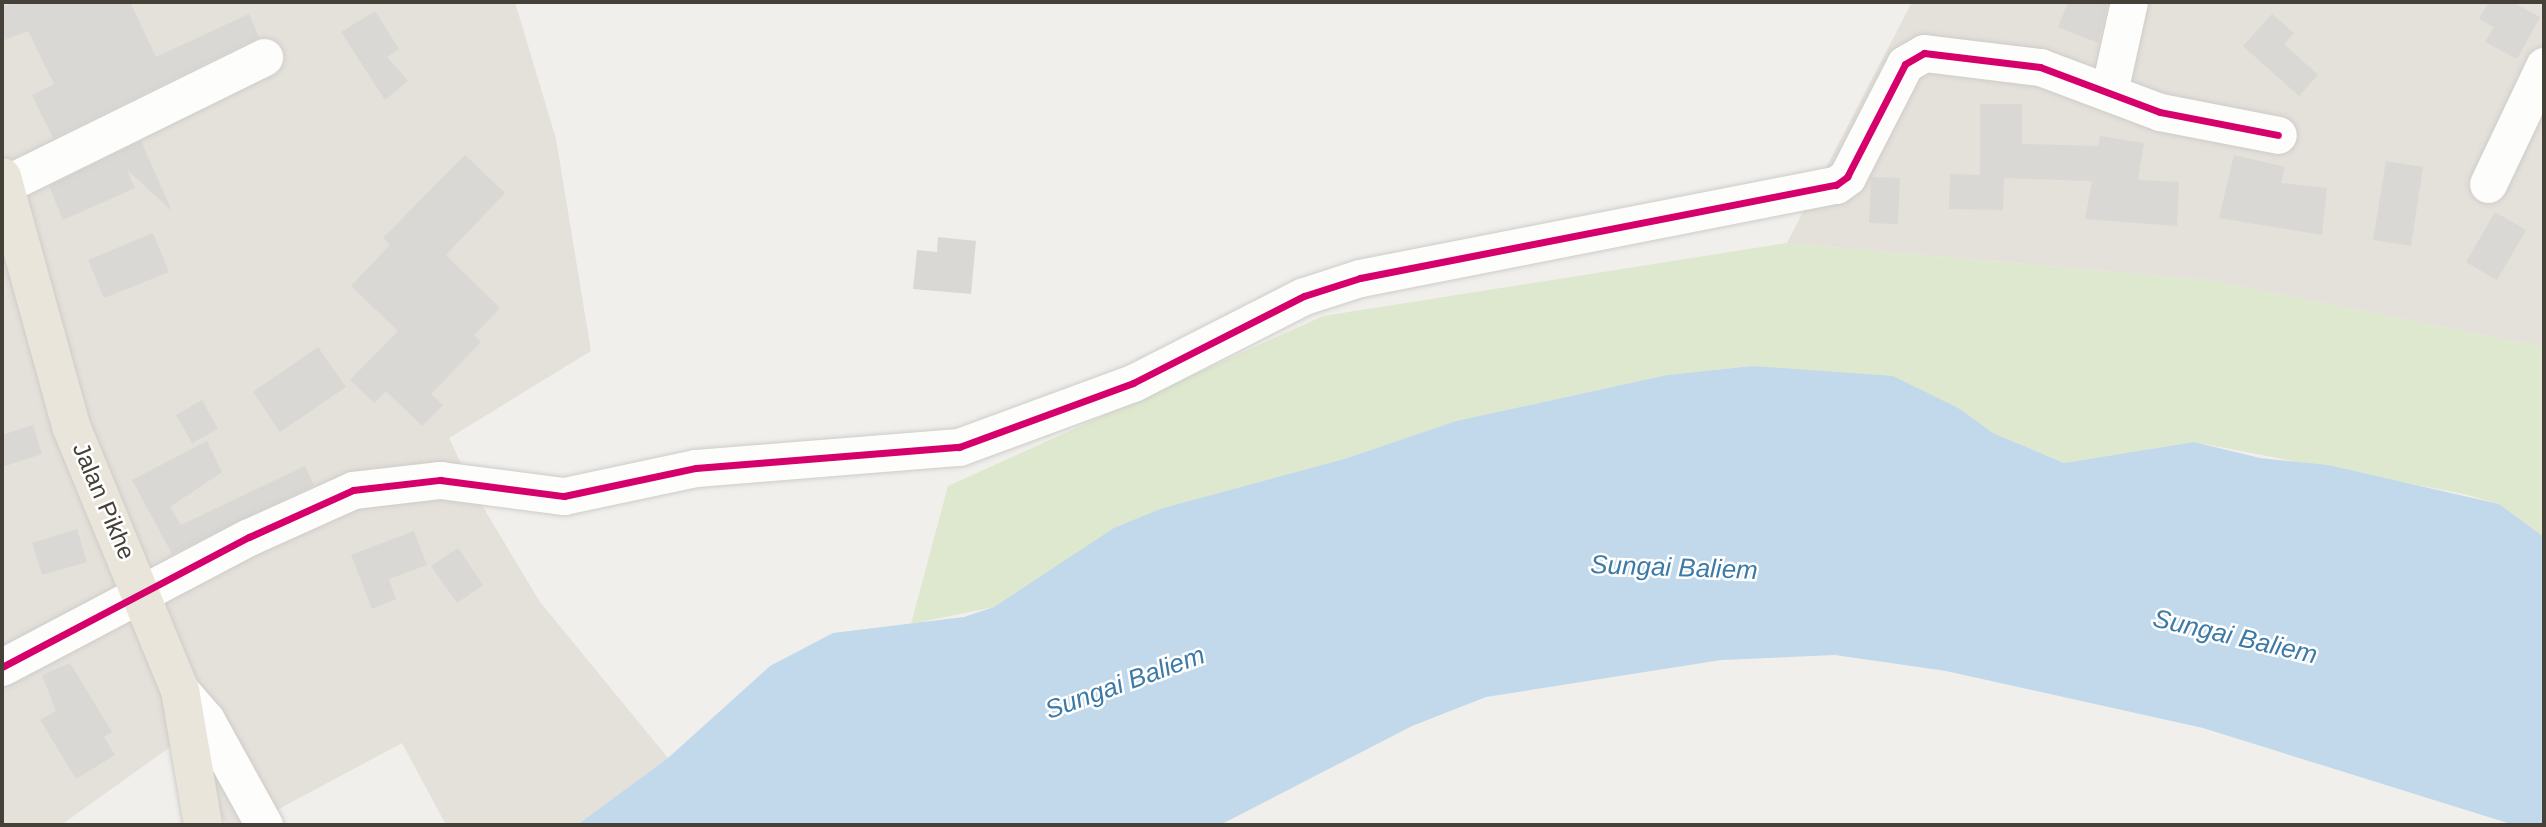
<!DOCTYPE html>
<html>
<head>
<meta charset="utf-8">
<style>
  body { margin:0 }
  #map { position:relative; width:2546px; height:827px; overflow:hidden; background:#f1efeb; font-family:Helvetica,sans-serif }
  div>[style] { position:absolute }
  .residential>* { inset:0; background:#e4e0da }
  .green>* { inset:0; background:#dee8ce }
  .water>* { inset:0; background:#c1d9ea }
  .building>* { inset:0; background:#dad8d4 }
  .roads { filter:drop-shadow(0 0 2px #ceccc9) drop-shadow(0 0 2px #ceccc9) }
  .minor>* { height:37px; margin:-18.5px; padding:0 18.5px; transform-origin:18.5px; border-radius:18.5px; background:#fdfdfc }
  .highway>* { height:38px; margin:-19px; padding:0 19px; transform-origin:19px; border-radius:19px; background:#eae5db }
  .cycleway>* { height:7px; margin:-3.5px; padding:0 3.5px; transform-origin:3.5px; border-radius:3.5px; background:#d6006c }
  span { translate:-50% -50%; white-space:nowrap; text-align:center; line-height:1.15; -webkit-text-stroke:5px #fff; paint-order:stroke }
  .street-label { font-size:24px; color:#454038 }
  .water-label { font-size:26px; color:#3d7aa6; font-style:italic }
  .frame { position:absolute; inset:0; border:4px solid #454038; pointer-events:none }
</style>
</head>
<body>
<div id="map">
  <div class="residential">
    <i style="clip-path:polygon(2px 2px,515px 2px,556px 139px,591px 351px,449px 438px,477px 497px,540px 602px,668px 758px,577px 825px,446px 825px,402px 743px,249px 825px,227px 825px,173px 745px,61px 825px,2px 825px)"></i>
    <i style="clip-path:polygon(1912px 2px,2544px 2px,2544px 347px,2207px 280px,1787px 243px)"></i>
  </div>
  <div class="green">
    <i style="clip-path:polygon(1787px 243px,2207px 280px,2544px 347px,2544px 537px,2499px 504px,2464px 494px,2194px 442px,2064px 463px,1993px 433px,1960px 409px,1810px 372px,1752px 366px,1667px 375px,1456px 421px,1344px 459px,1163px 508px,994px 607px,911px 624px,948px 486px,1323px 316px)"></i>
  </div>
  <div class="water">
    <i style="clip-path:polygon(1752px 366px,1893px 376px,1960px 409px,1993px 433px,2064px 463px,2194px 442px,2260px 458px,2328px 465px,2499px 504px,2544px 537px,2544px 825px,2514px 825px,2203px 728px,1946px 671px,1835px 655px,1721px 660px,1486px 697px,1412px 726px,1220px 825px,577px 825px,668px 758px,770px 666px,833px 633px,964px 617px,994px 607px,1114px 528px,1163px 508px,1344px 459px,1456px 421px,1667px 375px)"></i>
  </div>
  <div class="building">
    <i style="clip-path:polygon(15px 2px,130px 2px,156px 57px,249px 14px,259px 37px,53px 138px,32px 95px,54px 84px,28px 31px,2px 41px,2px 7px)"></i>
    <i style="clip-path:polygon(2068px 2px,2108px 2px,2098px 43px,2058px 27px)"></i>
    <i style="clip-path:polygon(2489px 2px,2512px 2px,2540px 17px,2517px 59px,2485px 42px,2494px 27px,2479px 19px)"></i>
    <i style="clip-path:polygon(375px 11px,399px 49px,387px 57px,408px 81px,385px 100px,341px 32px)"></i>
    <i style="clip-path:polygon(2272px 14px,2294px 33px,2284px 44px,2318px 75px,2299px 96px,2243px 46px)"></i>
    <i style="clip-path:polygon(1980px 104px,2022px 104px,2022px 144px,2098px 146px,2100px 136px,2144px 143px,2138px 180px,2179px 182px,2177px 226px,2085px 219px,2092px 181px,2004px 178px,2003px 210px,1949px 209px,1950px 174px,1980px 175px)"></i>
    <i style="clip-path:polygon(141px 141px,172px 211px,127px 170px,135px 188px,63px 220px,49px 186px)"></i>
    <i style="clip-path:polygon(465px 155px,505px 193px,446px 255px,500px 308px,474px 335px,481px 342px,431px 394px,443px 405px,422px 426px,386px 391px,374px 403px,350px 380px,398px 331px,351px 286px,390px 245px,383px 238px)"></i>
    <i style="clip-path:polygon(2234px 155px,2285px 167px,2281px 183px,2327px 188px,2322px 235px,2219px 218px)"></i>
    <i style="clip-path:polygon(2386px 161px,2423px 167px,2411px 246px,2373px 240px)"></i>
    <i style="clip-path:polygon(1871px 177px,1900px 178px,1898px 224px,1869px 223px)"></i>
    <i style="clip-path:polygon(2495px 212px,2526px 230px,2497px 280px,2466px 262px)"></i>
    <i style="clip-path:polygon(153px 233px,169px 272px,104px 298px,88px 260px)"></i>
    <i style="clip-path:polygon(938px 237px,976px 241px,971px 294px,913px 289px,917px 250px,937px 252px)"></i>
    <i style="clip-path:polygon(318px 347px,346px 387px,280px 432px,253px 392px)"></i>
    <i style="clip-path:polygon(202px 400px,218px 429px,192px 443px,176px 415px)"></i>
    <i style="clip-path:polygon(33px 425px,42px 454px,2px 467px,2px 435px)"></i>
    <i style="clip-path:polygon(207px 441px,222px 472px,170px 507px,181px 525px,305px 466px,314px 485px,172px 554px,132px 480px)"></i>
    <i style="clip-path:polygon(77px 529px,87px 562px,42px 575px,32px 543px)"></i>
    <i style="clip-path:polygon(414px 531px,427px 565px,389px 579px,396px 599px,372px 609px,351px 555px)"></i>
    <i style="clip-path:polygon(458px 548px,483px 585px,457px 603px,431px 566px)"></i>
    <i style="clip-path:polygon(70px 663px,112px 732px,104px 737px,115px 755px,76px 779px,40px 720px,56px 711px,42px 675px)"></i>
  </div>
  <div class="roads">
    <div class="minor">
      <i style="left:2109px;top:92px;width:92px;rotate:-77.5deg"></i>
      <i style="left:2488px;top:184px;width:131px;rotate:-64.6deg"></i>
      <i style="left:4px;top:185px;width:290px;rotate:-26.2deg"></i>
      <i style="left:2px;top:667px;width:279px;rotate:-27.8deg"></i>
      <i style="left:249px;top:537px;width:114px;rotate:-24.3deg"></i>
      <i style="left:353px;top:490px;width:88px;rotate:-6.6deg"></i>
      <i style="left:440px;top:480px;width:125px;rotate:7.4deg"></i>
      <i style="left:564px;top:496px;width:135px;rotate:-12deg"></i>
      <i style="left:696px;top:468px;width:264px;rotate:-4.6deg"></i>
      <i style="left:959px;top:447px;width:185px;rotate:-20.2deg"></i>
      <i style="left:1133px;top:383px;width:192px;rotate:-27deg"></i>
      <i style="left:1304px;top:296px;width:59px;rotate:-17.8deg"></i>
      <i style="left:1360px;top:278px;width:485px;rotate:-11.1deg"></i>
      <i style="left:1836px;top:185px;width:14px;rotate:-36deg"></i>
      <i style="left:1847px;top:177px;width:127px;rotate:-62.8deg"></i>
      <i style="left:1905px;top:64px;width:22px;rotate:-30deg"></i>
      <i style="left:1924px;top:53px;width:117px;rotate:6.9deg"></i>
      <i style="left:2040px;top:67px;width:128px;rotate:20.6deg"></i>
      <i style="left:2160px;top:112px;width:120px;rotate:11deg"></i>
      <i style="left:180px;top:690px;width:40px;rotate:49deg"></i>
      <i style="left:206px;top:720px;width:120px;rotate:61.1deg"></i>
    </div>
    <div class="highway">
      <i style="left:2px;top:177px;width:258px;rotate:74.5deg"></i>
      <i style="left:71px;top:426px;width:286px;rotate:67.6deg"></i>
      <i style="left:180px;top:690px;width:137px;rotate:80.3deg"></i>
    </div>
  </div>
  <div class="cycleway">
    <i style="left:2px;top:667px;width:279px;rotate:-27.8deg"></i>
    <i style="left:249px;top:537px;width:114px;rotate:-24.3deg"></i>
    <i style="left:353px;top:490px;width:88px;rotate:-6.6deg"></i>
    <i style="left:440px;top:480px;width:125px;rotate:7.4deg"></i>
    <i style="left:564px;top:496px;width:135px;rotate:-12deg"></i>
    <i style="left:696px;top:468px;width:264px;rotate:-4.6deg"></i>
    <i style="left:959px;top:447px;width:185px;rotate:-20.2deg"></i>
    <i style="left:1133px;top:383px;width:192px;rotate:-27deg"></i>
    <i style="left:1304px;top:296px;width:59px;rotate:-17.8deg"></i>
    <i style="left:1360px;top:278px;width:485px;rotate:-11.1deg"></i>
    <i style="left:1836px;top:185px;width:14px;rotate:-36deg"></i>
    <i style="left:1847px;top:177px;width:127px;rotate:-62.8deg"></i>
    <i style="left:1905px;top:64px;width:22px;rotate:-30deg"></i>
    <i style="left:1924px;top:53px;width:117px;rotate:6.9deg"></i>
    <i style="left:2040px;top:67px;width:128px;rotate:20.6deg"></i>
    <i style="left:2160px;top:112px;width:120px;rotate:11deg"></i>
  </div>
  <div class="street-label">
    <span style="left:104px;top:501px;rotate:67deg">Jalan Pikhe</span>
  </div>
  <div class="water-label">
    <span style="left:1674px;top:568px;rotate:2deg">Sungai Baliem</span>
    <span style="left:2235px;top:637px;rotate:13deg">Sungai Baliem</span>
    <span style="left:1125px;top:683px;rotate:-20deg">Sungai Baliem</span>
  </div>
  <div class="frame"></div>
</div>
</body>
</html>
